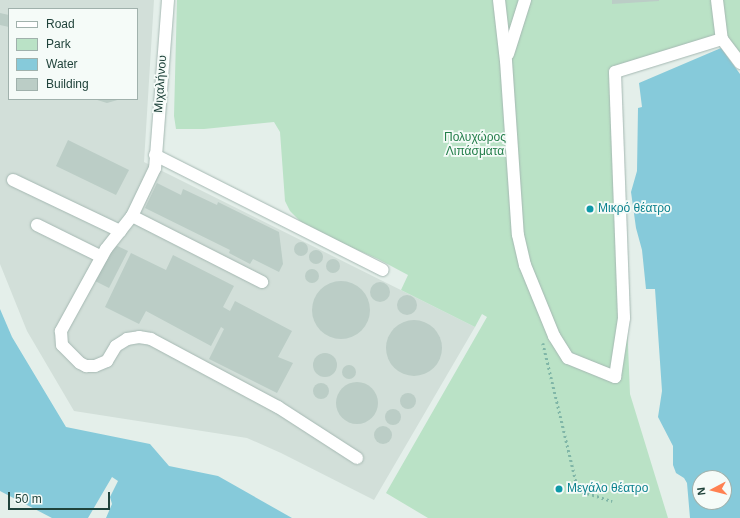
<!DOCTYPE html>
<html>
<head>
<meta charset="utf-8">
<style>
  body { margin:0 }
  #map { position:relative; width:740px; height:518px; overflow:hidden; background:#e4efea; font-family:Helvetica,sans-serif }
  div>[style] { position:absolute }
  .built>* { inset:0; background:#d2dfd9 }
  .green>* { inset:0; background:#bae2c6 }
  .water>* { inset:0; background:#86cada }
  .building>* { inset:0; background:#bbcdc6 }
  .round { border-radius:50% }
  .path>* { height:2.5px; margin-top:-1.25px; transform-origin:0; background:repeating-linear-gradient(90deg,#80b6a7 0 2px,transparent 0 5px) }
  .roads { filter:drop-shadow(0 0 1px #a5b8b2) drop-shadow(0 0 1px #a5b8b2) }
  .minor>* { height:12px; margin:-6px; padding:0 6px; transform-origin:6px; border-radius:6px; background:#fff }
  .dots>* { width:11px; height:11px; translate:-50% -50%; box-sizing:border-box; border:2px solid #f5fbf8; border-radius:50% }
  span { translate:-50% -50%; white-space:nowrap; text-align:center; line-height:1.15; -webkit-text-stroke:3.5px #f5fbf8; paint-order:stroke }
  .street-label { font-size:12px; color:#20433b }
  .park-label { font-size:12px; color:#257f4b }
  .culture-label { font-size:12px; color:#0d838f }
  .left { translate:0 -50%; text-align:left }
  .legend { position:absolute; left:8px; top:8px; width:130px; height:92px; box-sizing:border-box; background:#f5fbf8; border:1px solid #a0b1ac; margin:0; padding:5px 7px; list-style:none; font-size:12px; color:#20433b }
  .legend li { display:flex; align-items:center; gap:8px; height:20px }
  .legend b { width:20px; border:1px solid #a0b1ac }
  .north { position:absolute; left:692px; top:470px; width:40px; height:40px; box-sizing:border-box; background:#f5fbf8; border:1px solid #a0b1ac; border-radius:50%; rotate:263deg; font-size:11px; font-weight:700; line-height:16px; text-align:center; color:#20433b }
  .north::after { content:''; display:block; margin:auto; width:14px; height:18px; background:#ff8152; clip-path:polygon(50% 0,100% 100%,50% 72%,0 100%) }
  .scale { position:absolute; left:8px; top:492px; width:102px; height:18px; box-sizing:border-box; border:2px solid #20433b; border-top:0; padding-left:5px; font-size:12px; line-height:14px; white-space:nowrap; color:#20433b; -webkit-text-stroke:3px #f5fbf8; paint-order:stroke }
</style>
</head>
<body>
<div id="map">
  <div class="built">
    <i style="clip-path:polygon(evenodd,0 0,154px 0,144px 162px,475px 327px,374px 500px,281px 453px,247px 438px,74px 411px,27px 331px,0 264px,0 0,9px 9px,137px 9px,137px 99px,9px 99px,9px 9px)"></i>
  </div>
  <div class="green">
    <i style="clip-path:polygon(177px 0,740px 0,740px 67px,716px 35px,617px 75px,630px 394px,668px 518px,428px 518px,386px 493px,487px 317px,482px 314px,475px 327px,401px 290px,408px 275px,378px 259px,318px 233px,301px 222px,290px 211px,285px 201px,280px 132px,274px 122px,204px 129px,176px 129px,174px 116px)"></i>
  </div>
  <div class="water">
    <i style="clip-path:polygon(evenodd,721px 48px,740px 74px,740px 518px,690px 518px,687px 483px,684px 478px,676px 473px,673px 465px,673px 446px,658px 417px,662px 391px,655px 289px,646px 289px,642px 250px,636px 228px,631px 192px,637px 171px,638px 108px,642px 107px,639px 83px,721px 48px,700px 478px,724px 478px,724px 502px,700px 502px,700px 478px)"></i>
    <i style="clip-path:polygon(0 309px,12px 337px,66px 427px,150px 444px,169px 466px,218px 476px,292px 518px,106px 518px,112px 504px,110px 497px,118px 481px,112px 477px,88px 518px,52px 518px,0 491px)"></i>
  </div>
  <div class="building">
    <i style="clip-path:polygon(612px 0,659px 0,659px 1px,612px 4px)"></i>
    <i style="clip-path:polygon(0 13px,9px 15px,9px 27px,0 25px)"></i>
    <i style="clip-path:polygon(94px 99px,121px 99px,107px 103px)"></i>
    <i style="clip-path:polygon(68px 140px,129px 170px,116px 195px,56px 166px)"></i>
    <i style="clip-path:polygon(157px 183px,181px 195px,183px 189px,217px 205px,218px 202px,279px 232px,283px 264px,279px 272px,253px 259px,250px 264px,229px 253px,230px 250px,145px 208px)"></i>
    <i class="round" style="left:294px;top:242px;width:14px;height:14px"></i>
    <i style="clip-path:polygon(111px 243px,128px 251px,109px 288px,93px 280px)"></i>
    <i class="round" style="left:309px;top:250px;width:14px;height:14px"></i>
    <i style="clip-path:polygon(131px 253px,166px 270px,173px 255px,234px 286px,223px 307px,230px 311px,235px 301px,292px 331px,278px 357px,293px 363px,277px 393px,209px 359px,224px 329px,221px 327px,211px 346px,146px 311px,139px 324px,105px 307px)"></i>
    <i class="round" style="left:326px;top:259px;width:14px;height:14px"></i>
    <i class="round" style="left:305px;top:269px;width:14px;height:14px"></i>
    <i class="round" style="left:312px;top:281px;width:58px;height:58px"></i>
    <i class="round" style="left:370px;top:282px;width:20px;height:20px"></i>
    <i class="round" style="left:397px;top:295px;width:20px;height:20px"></i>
    <i class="round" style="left:386px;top:320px;width:56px;height:56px"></i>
    <i class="round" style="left:313px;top:353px;width:24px;height:24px"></i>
    <i class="round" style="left:342px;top:365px;width:14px;height:14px"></i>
    <i class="round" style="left:336px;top:382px;width:42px;height:42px"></i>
    <i class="round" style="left:313px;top:383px;width:16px;height:16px"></i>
    <i class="round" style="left:400px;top:393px;width:16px;height:16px"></i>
    <i class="round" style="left:385px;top:409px;width:16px;height:16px"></i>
    <i class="round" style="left:374px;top:426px;width:18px;height:18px"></i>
  </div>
  <div class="path">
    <i style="left:543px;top:343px;width:151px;rotate:76.6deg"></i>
    <i style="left:578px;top:490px;width:36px;rotate:18deg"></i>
  </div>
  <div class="roads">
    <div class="minor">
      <i style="left:168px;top:0;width:169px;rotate:94.4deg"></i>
      <i style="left:155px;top:168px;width:53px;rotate:115.6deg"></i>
      <i style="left:132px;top:216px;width:42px;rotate:128.2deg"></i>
      <i style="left:106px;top:249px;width:94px;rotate:118.8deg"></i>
      <i style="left:61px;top:331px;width:14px;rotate:86deg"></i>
      <i style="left:62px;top:345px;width:25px;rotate:45deg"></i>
      <i style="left:80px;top:363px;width:7px;rotate:27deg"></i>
      <i style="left:86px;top:366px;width:9px"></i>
      <i style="left:95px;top:366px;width:13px;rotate:-23deg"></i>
      <i style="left:107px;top:361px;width:17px;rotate:-59deg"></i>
      <i style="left:116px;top:346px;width:13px;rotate:-32deg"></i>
      <i style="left:127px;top:339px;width:12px;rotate:-9deg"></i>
      <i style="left:139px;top:337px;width:12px;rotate:9deg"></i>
      <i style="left:151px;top:339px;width:144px;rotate:28.2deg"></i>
      <i style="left:278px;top:407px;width:94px;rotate:32.8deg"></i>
      <i style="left:499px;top:0;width:61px;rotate:83.5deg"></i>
      <i style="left:506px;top:61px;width:174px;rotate:86.1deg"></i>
      <i style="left:518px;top:235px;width:31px;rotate:77deg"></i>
      <i style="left:525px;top:265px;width:77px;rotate:67.8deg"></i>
      <i style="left:554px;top:336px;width:26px;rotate:58deg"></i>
      <i style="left:568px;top:358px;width:51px;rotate:22deg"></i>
      <i style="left:615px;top:377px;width:60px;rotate:-81.3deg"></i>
      <i style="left:624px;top:318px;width:246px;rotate:-92.1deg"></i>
      <i style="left:615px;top:72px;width:112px;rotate:-17.1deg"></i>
      <i style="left:722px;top:39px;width:30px;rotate:53deg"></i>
      <i style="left:717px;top:0;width:39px;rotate:83deg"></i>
      <i style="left:508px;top:54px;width:57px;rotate:-72.5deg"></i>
      <i style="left:155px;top:155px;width:255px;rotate:26.8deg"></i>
      <i style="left:13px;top:180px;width:119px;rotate:25.5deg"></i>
      <i style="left:132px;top:216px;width:146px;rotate:26.9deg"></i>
      <i style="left:37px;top:225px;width:72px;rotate:26.2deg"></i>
    </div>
  </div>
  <div class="dots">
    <i style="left:590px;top:209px;background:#0f9aa8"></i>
    <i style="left:559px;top:489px;background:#0f9aa8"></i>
  </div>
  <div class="street-label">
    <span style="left:161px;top:84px;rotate:-86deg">Μιχαλήνου</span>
  </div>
  <div class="park-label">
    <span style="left:475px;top:145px">Πολυχώρος<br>Λιπάσματα</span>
  </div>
  <div class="culture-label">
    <span class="left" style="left:598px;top:209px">Μικρό θέατρο</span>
    <span class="left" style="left:567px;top:489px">Μεγάλο θέατρο</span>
  </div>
  <ul class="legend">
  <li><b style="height:5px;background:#fff"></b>Road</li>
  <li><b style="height:11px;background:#bae2c6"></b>Park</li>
  <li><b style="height:11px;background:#86cada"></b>Water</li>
  <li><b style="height:11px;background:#bbcdc6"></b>Building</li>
  </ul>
  <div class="north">N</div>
  <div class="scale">50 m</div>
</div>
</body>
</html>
